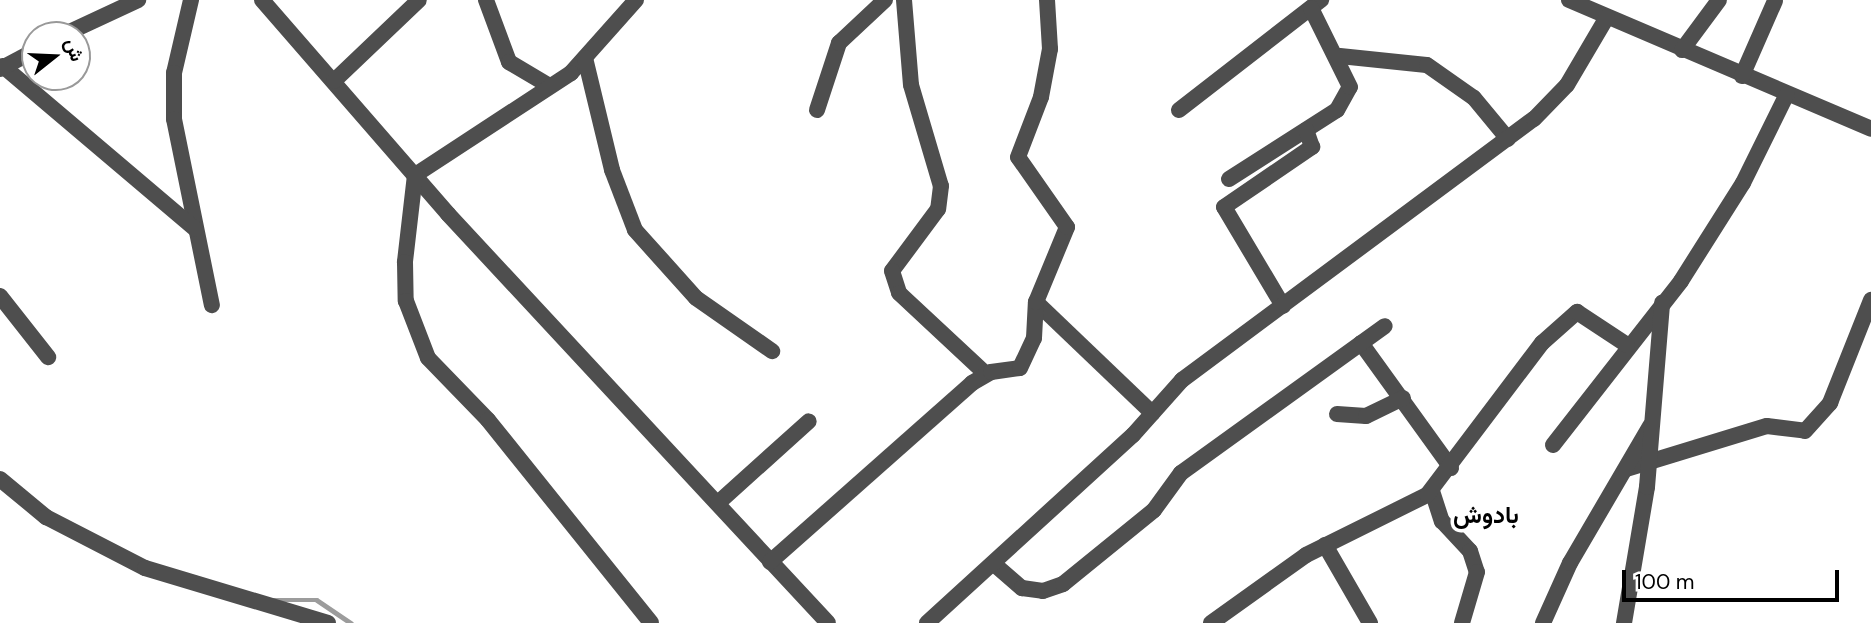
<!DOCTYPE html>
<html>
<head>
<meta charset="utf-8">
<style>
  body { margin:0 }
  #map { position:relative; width:1871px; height:623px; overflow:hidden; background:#fff; font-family:"DM Sans",Vazirmatn,sans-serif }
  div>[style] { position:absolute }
  .stream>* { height:4.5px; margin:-2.25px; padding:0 2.25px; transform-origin:2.25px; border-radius:2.25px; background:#9c9c9c }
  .minor>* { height:16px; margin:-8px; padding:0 8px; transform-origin:8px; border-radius:8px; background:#4e4e4e }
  span { translate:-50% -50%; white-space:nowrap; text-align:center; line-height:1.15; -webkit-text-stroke:7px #fff; paint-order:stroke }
  .district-label { font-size:24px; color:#000; font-weight:700 }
  .north { position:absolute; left:21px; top:21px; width:70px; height:70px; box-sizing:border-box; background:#fff; border:2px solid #999; border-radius:50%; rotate:72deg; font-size:19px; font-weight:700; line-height:28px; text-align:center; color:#000 }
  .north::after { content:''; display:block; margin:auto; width:24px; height:32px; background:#000; clip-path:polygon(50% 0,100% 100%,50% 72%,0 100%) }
  .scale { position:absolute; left:1622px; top:570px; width:217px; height:32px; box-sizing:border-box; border:4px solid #000; border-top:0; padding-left:9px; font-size:21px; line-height:24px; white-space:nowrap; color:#000; -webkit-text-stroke:5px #fff; paint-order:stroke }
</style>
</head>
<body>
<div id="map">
  <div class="stream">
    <i style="left:273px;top:600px;width:44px"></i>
    <i style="left:317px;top:600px;width:41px;rotate:34.1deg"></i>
  </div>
  <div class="minor">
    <i style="left:191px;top:0;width:75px;rotate:103.1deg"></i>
    <i style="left:174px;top:73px;width:46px;rotate:90deg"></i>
    <i style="left:174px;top:119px;width:190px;rotate:78.5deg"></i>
    <i style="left:262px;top:0;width:284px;rotate:49deg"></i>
    <i style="left:448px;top:214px;width:558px;rotate:47.1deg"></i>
    <i style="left:486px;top:0;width:66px;rotate:69.6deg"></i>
    <i style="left:509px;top:62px;width:43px;rotate:30.7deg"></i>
    <i style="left:636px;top:0;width:98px;rotate:131.7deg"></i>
    <i style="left:571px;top:73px;width:186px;rotate:146.8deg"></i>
    <i style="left:415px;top:175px;width:88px;rotate:96.6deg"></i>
    <i style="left:405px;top:262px;width:39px;rotate:89deg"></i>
    <i style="left:406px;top:301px;width:61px;rotate:68.9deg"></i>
    <i style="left:428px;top:358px;width:86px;rotate:45.9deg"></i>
    <i style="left:488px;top:420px;width:260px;rotate:51.2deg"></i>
    <i style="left:904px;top:0;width:85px;rotate:85.3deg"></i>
    <i style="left:911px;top:85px;width:105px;rotate:73.5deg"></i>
    <i style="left:941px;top:186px;width:23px;rotate:97deg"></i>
    <i style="left:938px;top:209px;width:77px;rotate:126.6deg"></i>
    <i style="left:892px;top:271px;width:23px;rotate:72deg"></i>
    <i style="left:899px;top:293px;width:119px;rotate:43deg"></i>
    <i style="left:1569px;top:0;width:328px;rotate:23.1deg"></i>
    <i style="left:63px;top:35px;width:83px;rotate:-25deg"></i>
    <i style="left:1682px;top:50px;width:62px;rotate:-53.5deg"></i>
    <i style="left:1340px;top:56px;width:87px;rotate:5.9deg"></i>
    <i style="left:1427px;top:65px;width:57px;rotate:35.1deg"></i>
    <i style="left:1474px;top:98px;width:53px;rotate:50.3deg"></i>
    <i style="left:585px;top:58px;width:115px;rotate:76.4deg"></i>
    <i style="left:612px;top:170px;width:64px;rotate:69deg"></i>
    <i style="left:635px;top:230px;width:91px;rotate:48.1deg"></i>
    <i style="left:696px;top:298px;width:93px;rotate:34.9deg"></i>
    <i style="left:3px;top:66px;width:252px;rotate:40.3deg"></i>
    <i style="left:0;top:69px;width:40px;rotate:-28deg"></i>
    <i style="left:1742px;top:76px;width:82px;rotate:-66.3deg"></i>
    <i style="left:334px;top:81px;width:117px;rotate:-43.6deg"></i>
    <i style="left:817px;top:110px;width:71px;rotate:-71.8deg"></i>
    <i style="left:839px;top:43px;width:63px;rotate:-43.1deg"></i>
    <i style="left:1179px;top:110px;width:180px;rotate:-37.8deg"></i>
    <i style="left:1229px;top:179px;width:128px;rotate:-32.6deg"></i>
    <i style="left:1337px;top:110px;width:26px;rotate:-61deg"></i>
    <i style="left:1350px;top:87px;width:88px;rotate:-116.3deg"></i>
    <i style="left:0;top:296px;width:78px;rotate:51.8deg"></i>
    <i style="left:1036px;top:302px;width:161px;rotate:43.7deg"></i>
    <i style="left:1283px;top:306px;width:115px;rotate:-120.8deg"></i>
    <i style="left:1224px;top:207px;width:107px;rotate:-34.3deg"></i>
    <i style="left:1312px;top:147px;width:18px;rotate:-109deg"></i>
    <i style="left:1361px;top:343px;width:154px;rotate:54.2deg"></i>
    <i style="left:1337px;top:414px;width:29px;rotate:4deg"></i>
    <i style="left:1366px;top:416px;width:41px;rotate:-25.9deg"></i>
    <i style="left:1553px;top:445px;width:208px;rotate:-52deg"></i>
    <i style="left:1681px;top:281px;width:116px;rotate:-57.7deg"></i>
    <i style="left:1743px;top:183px;width:99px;rotate:-63.7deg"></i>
    <i style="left:1626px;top:469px;width:147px;rotate:-17deg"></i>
    <i style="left:1767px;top:426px;width:38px;rotate:7deg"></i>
    <i style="left:1805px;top:431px;width:38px;rotate:-48deg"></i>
    <i style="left:1830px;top:403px;width:111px;rotate:-68.3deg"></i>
    <i style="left:0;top:479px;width:60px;rotate:39.6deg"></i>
    <i style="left:46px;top:517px;width:111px;rotate:27.3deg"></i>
    <i style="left:145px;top:568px;width:191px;rotate:16.7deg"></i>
    <i style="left:1432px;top:491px;width:32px;rotate:72deg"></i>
    <i style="left:1442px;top:521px;width:41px;rotate:47deg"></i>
    <i style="left:1470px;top:551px;width:22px;rotate:72deg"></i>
    <i style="left:1477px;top:572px;width:53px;rotate:106.4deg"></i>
    <i style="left:718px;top:503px;width:122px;rotate:-42deg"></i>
    <i style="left:1325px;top:545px;width:90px;rotate:60deg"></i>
    <i style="left:770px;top:562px;width:270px;rotate:-41.5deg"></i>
    <i style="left:972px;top:383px;width:22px;rotate:-30deg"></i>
    <i style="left:991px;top:372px;width:29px;rotate:-8deg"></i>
    <i style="left:1020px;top:368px;width:33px;rotate:-65deg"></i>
    <i style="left:1034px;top:338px;width:36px;rotate:-87deg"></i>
    <i style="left:1036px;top:302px;width:81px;rotate:-67.5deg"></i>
    <i style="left:1067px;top:227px;width:85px;rotate:-125deg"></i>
    <i style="left:1018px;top:157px;width:64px;rotate:-69deg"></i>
    <i style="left:1041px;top:97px;width:49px;rotate:-79.4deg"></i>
    <i style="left:1050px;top:49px;width:49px;rotate:-93.5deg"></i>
    <i style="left:994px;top:564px;width:37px;rotate:41deg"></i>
    <i style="left:1022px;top:588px;width:21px;rotate:8deg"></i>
    <i style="left:1043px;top:591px;width:21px;rotate:-19deg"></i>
    <i style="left:1063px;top:584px;width:117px;rotate:-39.1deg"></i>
    <i style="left:1154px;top:510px;width:46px;rotate:-53.9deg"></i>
    <i style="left:1181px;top:473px;width:251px;rotate:-35.8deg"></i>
    <i style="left:927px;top:623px;width:279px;rotate:-42.4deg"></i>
    <i style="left:1133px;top:435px;width:74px;rotate:-48.3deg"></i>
    <i style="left:1182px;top:380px;width:438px;rotate:-36.6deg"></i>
    <i style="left:1534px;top:119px;width:47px;rotate:-45.9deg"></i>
    <i style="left:1567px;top:85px;width:79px;rotate:-59.5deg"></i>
    <i style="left:1211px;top:623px;width:117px;rotate:-35.6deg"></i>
    <i style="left:1306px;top:555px;width:135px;rotate:-26.4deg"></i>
    <i style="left:1427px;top:495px;width:191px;rotate:-52.9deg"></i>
    <i style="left:1542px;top:343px;width:47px;rotate:-41.5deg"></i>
    <i style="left:1577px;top:312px;width:60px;rotate:33.4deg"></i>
    <i style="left:1543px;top:623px;width:66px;rotate:-65.8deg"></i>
    <i style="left:1570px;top:563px;width:159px;rotate:-59.7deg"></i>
    <i style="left:1624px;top:623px;width:138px;rotate:-80.4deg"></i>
    <i style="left:1647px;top:487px;width:185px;rotate:-85.3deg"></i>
  </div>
  <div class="district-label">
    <span style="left:1486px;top:515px">بادوش</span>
  </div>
  <div class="north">ش</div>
  <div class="scale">100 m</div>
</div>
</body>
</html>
